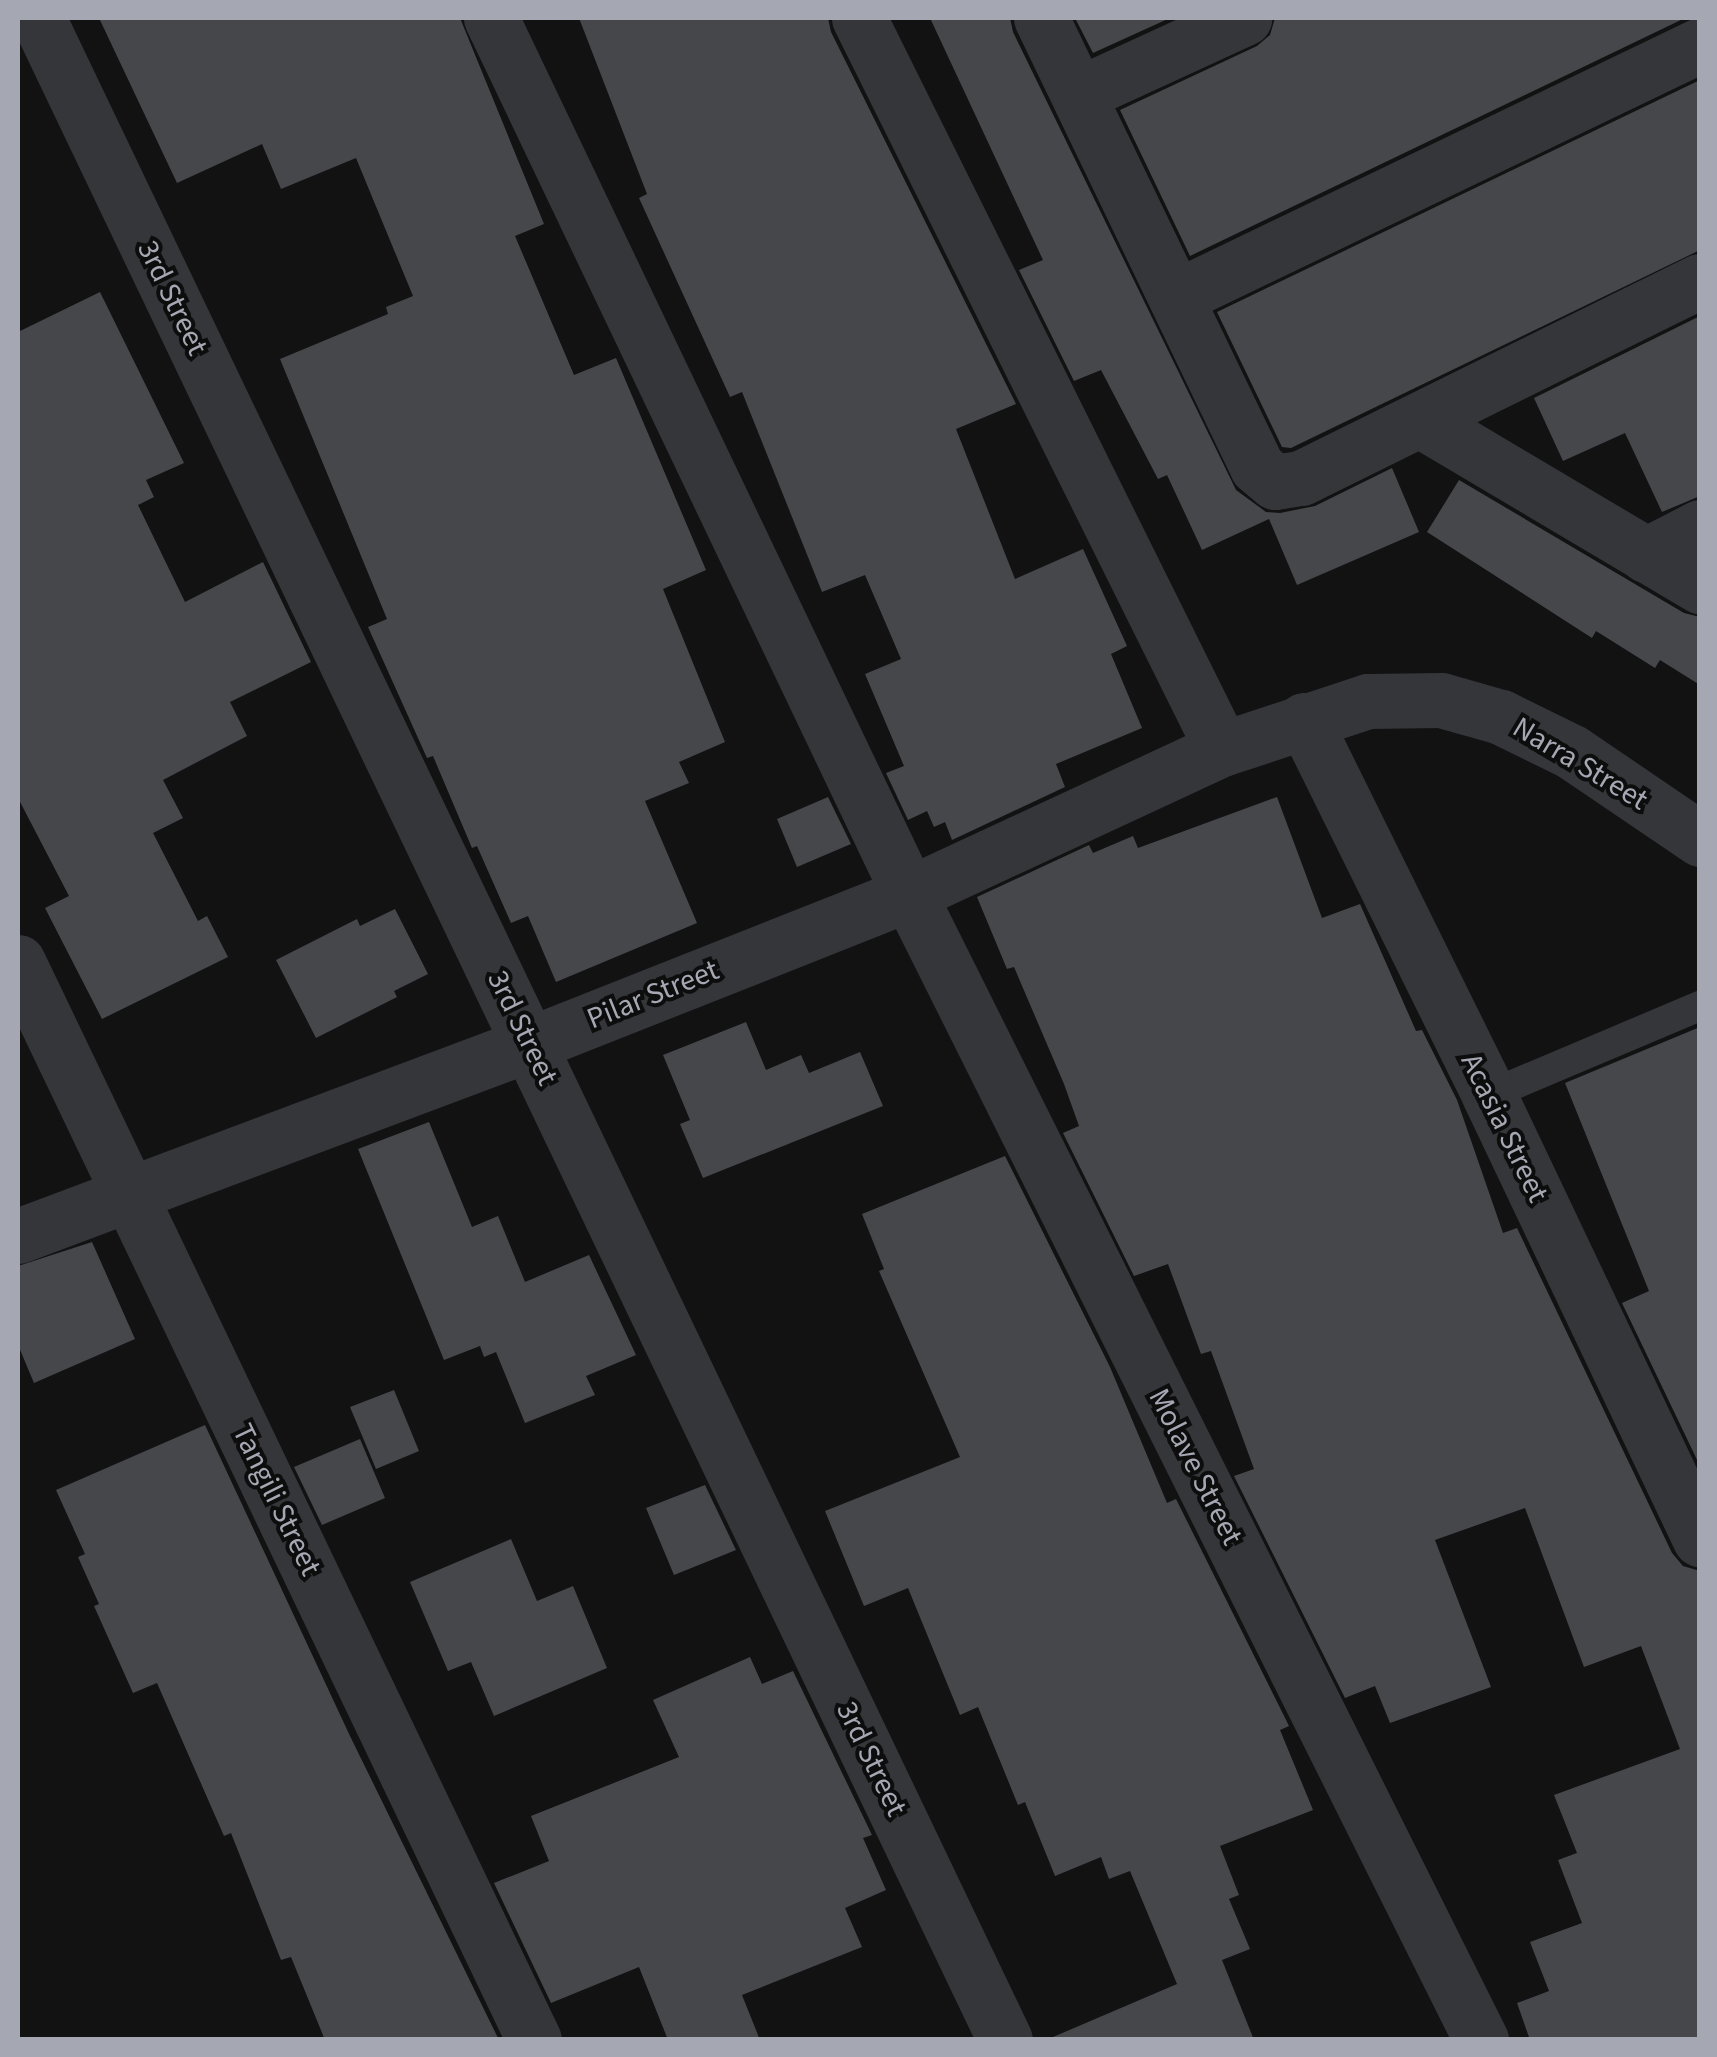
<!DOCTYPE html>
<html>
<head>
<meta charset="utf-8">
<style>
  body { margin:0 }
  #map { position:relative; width:1717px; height:2057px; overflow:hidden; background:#121213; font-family:"Source Sans 3",sans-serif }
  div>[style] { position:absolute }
  .building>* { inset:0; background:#46474b }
  .service>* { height:30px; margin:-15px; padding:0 15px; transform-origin:15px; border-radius:15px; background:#35363a }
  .minor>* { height:55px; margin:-27.5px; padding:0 27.5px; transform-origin:27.5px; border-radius:27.5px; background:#35363a }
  span { translate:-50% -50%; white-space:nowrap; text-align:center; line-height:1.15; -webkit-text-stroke:8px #0d0d0e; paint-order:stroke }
  .street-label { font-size:30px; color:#a5a8b2 }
  .frame { position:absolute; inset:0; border:20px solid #a5a8b2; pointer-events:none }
</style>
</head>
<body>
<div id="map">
  <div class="building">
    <i style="clip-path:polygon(99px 18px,460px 18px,544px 224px,515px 236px,574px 375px,616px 358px,706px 570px,663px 589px,725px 742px,679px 762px,689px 783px,645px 801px,697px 923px,556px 982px,528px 916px,511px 923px,477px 846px,472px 848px,433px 756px,427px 758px,368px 627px,387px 619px,280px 359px,388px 314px,386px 307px,413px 296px,356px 158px,281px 189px,262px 144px,177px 183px)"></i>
    <i style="clip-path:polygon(579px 18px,828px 18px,831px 32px,1016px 404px,956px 429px,1015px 579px,1083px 549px,1127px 646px,1111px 654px,1142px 728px,1056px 764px,1065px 787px,952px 840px,945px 822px,934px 827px,927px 811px,908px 820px,886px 773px,904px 766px,865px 674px,901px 659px,865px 575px,822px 592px,742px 392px,730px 397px,639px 198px,647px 194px)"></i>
    <i style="clip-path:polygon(930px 18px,1010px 18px,1013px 32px,1236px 490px,1266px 512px,1280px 513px,1315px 506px,1392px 468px,1419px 532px,1297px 585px,1269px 519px,1202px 550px,1167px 475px,1158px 479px,1101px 370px,1074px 381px,1019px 270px,1043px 260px)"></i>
    <i style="clip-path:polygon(1075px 18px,1170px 18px,1093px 53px)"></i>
    <i style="clip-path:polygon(1275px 18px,1685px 18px,1190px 256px,1120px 110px,1257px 46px,1270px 35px)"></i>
    <i style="clip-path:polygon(1700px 80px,1700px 250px,1291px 448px,1282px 447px,1217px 312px)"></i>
    <i style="clip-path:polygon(100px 292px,184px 463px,146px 480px,154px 497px,138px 505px,185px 602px,263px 562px,311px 662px,230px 702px,247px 736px,163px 780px,183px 818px,153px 833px,198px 921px,207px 916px,228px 957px,102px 1019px,45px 908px,69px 896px,18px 798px,18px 332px)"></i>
    <i style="clip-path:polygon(1700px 316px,1700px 496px,1662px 512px,1625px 433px,1563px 461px,1534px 398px)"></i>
    <i style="clip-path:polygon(1459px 480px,1684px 613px,1700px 617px,1700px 685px,1660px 660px,1655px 668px,1596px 631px,1592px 638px,1427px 532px)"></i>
    <i style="clip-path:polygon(828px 797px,851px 844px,797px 867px,777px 819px)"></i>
    <i style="clip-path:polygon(1277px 797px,1322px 918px,1360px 904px,1416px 1031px,1422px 1030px,1457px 1100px,1503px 1233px,1517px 1228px,1672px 1553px,1683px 1566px,1700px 1571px,1700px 2040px,1530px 2040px,1517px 2003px,1549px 1991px,1530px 1942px,1582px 1923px,1558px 1860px,1577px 1853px,1554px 1795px,1680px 1749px,1641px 1646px,1584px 1667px,1525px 1508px,1435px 1540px,1491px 1687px,1390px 1723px,1375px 1686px,1345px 1698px,1234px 1476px,1254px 1469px,1211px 1351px,1201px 1354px,1168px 1264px,1134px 1276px,1063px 1133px,1079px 1126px,1064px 1084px,1014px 967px,1007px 969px,977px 897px,1089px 845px,1093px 853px,1133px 836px,1138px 848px)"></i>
    <i style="clip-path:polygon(395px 909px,428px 974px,394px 991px,397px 997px,316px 1038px,276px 960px,357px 919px,360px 926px)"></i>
    <i style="clip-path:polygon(746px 1022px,766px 1070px,801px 1055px,809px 1073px,860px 1052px,883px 1106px,703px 1178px,680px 1124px,690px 1120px,663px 1055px)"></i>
    <i style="clip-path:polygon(1700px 1027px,1700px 1466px,1622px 1303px,1649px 1291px,1565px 1083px)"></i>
    <i style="clip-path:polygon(429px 1122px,472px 1227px,498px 1216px,525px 1282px,589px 1255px,636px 1355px,586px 1376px,595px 1395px,525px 1423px,496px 1352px,484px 1357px,480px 1346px,444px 1360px,358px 1149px)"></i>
    <i style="clip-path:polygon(1005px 1156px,1110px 1367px,1167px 1503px,1176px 1499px,1289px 1726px,1280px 1730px,1313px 1810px,1220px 1846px,1239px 1895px,1229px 1899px,1250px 1949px,1222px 1960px,1254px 2040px,1046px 2040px,1177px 1984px,1130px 1871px,1109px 1879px,1101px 1857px,1055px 1876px,1025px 1802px,1018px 1805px,978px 1707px,960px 1715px,908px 1588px,864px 1606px,825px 1511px,960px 1457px,879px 1271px,884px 1269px,862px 1214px)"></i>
    <i style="clip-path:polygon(92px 1242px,135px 1339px,34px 1383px,18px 1345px,18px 1266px)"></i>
    <i style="clip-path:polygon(394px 1390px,419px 1451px,376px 1469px,350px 1407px)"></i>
    <i style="clip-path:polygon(205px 1425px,350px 1736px,499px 2040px,325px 2040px,291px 1957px,281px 1960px,231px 1833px,224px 1836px,157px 1683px,133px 1693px,94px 1606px,99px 1604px,78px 1557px,85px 1554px,56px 1490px)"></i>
    <i style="clip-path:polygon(360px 1439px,385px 1498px,322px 1525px,294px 1467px)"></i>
    <i style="clip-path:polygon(705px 1485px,736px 1550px,674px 1575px,646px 1508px)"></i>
    <i style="clip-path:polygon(511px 1539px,537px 1601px,573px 1586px,607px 1668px,494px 1716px,471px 1662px,448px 1671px,410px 1582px)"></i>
    <i style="clip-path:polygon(750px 1657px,762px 1684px,793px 1671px,872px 1835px,863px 1838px,886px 1890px,845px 1908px,862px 1947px,742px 1995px,760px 2040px,668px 2040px,639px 1967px,551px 2003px,494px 1883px,549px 1861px,531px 1816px,679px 1757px,653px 1700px)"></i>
  </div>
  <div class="service">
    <i style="left:1489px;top:1095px;width:229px;rotate:-22.9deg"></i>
  </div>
  <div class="minor">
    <i style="left:38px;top:18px;width:2241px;rotate:64.44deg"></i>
    <i style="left:491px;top:18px;width:971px;rotate:64.49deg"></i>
    <i style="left:909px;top:894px;width:1281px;rotate:63.47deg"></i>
    <i style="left:859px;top:18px;width:816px;rotate:63.59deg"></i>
    <i style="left:1041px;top:18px;width:498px;rotate:64.3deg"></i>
    <i style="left:1257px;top:467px;width:23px;rotate:40deg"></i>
    <i style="left:1275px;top:482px;width:26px;rotate:-9deg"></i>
    <i style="left:1301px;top:478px;width:445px;rotate:-26.3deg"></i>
    <i style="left:1079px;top:94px;width:182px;rotate:-24.7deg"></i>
    <i style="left:1176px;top:297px;width:581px;rotate:-25.68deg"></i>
    <i style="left:1420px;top:420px;width:326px;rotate:30.7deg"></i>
    <i style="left:1646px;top:555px;width:61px;rotate:-27.4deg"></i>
    <i style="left:1304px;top:720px;width:418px;rotate:63.7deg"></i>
    <i style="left:1489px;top:1095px;width:492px;rotate:64.6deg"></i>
    <i style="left:18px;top:962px;width:1195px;rotate:64.42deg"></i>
    <i style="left:18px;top:1236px;width:547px;rotate:-20.56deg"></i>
    <i style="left:530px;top:1044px;width:408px;rotate:-21.6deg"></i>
    <i style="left:909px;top:894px;width:345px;rotate:-24.9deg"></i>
    <i style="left:1222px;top:749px;width:154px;rotate:-18.2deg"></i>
    <i style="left:1368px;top:701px;width:73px;rotate:-0.8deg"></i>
    <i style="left:1441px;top:700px;width:62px;rotate:15.8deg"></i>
    <i style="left:1501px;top:717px;width:79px;rotate:26.2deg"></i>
    <i style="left:1572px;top:752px;width:155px;rotate:34.2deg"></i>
  </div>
  <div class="street-label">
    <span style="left:172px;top:298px;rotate:64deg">3rd Street</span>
    <span style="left:1580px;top:764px;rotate:31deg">Narra Street</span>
    <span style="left:653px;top:995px;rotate:-22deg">Pilar Street</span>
    <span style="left:522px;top:1028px;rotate:64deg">3rd Street</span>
    <span style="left:1504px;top:1128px;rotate:64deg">Acasia Street</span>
    <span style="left:1195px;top:1467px;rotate:63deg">Molave Street</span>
    <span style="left:276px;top:1500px;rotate:64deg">Tangili Street</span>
    <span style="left:871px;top:1759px;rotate:64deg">3rd Street</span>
  </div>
  <div class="frame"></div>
</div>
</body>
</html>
